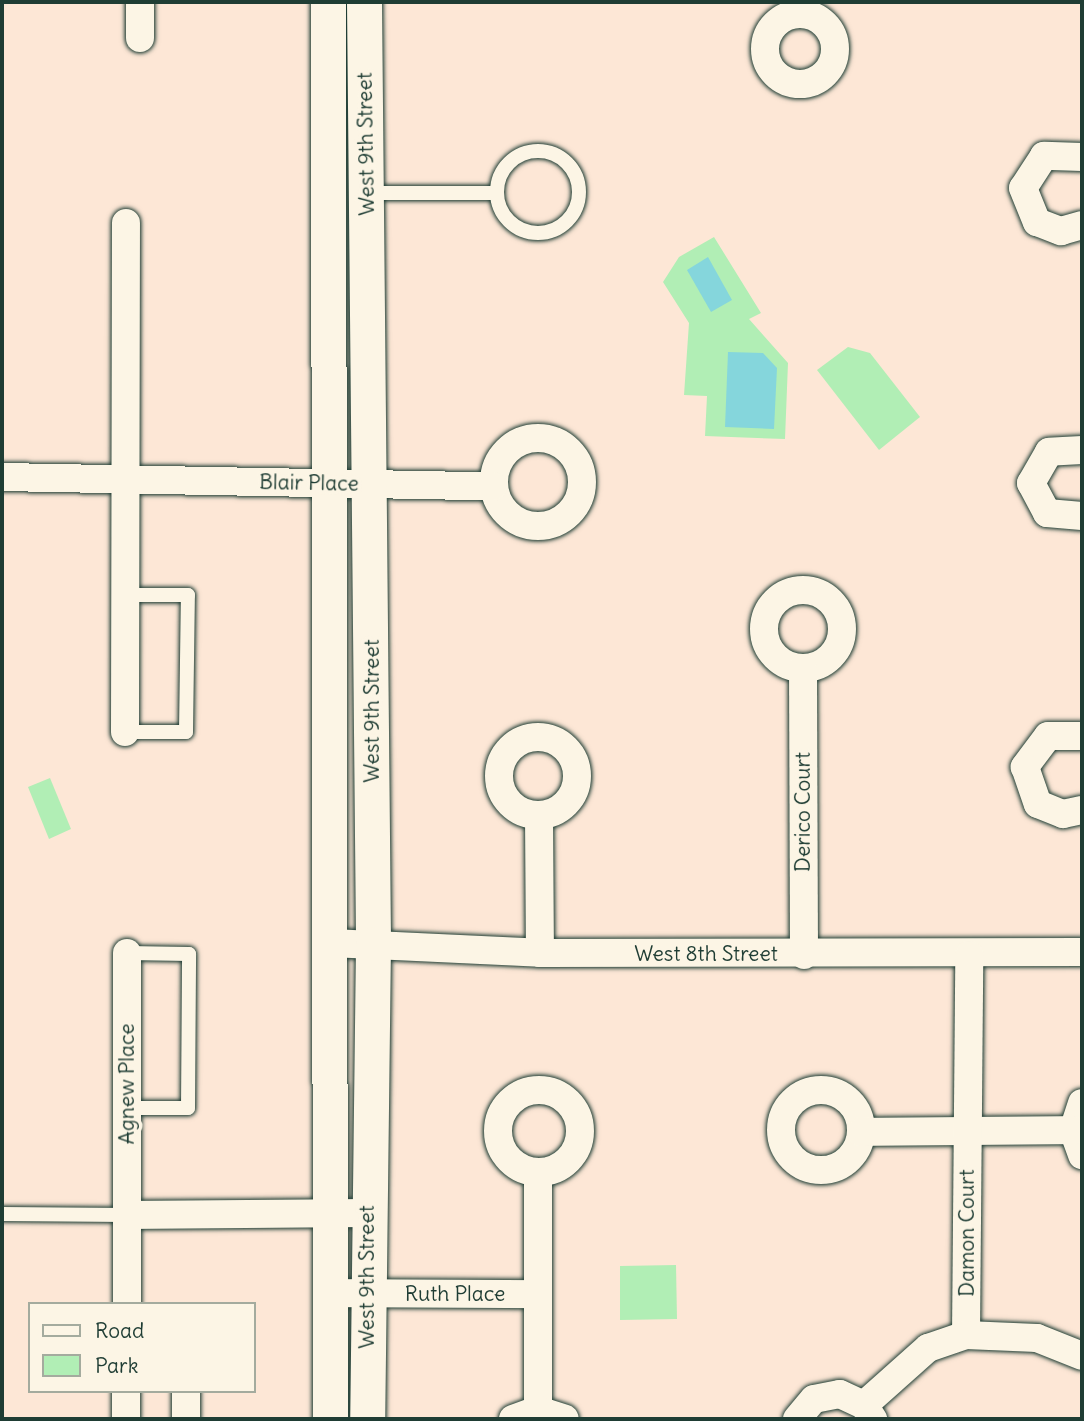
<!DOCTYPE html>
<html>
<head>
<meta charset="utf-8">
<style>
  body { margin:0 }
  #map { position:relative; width:1084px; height:1421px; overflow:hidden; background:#fde7d6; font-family:Delius,sans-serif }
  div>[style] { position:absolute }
  .green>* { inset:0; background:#b1eeb5 }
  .water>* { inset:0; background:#85d6dc }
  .roads { filter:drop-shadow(0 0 2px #1f3d34) drop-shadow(0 0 2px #1f3d34) }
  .service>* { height:14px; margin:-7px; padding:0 7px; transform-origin:7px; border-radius:7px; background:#fcf5e5 }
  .service>.ring { margin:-7px; padding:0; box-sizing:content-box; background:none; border:14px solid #fcf5e5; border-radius:50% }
  .minor>* { height:28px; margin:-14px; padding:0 14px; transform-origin:14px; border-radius:14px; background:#fcf5e5 }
  .minor>.ring { margin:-14px; padding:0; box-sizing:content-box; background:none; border:28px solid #fcf5e5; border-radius:50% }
  .tertiary>* { height:35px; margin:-17.5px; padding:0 17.5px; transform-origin:17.5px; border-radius:17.5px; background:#fcf5e5 }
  span { translate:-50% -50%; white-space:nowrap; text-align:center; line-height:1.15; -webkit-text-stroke:7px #fcf5e5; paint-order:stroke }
  .street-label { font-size:21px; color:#1f3d34 }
  .frame { position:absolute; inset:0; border:4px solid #1f3d34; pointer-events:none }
  .legend { position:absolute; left:28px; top:1302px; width:228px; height:91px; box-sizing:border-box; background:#fcf5e5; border:2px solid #a4ab9e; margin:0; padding:9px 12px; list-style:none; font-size:21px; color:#1f3d34 }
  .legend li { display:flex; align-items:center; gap:14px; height:35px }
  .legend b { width:35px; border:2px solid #a4ab9e }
</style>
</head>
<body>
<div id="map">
  <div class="green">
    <i style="clip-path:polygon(714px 237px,761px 313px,749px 319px,788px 363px,785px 439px,705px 436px,707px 396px,684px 395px,689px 323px,663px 282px,679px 257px)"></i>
    <i style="clip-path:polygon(848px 347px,870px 353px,920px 417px,879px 450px,817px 370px)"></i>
    <i style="clip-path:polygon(50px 778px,71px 829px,49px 839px,28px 787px)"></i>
    <i style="clip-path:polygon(676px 1265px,677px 1319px,620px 1320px,620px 1266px)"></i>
  </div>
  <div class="water">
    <i style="clip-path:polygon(708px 257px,732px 300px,711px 312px,687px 270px)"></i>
    <i style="clip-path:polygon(728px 352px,763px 353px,777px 368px,774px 429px,725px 427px)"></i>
  </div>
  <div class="roads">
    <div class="service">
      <i class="ring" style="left:497px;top:151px;width:68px;height:68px"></i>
      <i style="left:367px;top:193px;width:130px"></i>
      <i style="left:125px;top:732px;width:61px"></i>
      <i style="left:186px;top:732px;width:137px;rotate:-89.2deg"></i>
      <i style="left:188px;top:595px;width:61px;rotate:180deg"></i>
      <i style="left:127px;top:1108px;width:61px"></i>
      <i style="left:188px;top:1108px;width:154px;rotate:-89.6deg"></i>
      <i style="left:189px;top:954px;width:62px;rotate:-179.1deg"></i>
      <i style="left:2px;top:1214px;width:124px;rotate:0.5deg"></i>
    </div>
    <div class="minor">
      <i class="ring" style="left:765px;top:14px;width:42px;height:42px"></i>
      <i style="left:140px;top:38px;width:36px;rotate:-90deg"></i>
      <i style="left:1082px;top:157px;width:38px;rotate:-178deg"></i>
      <i style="left:1044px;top:156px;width:38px;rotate:123deg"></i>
      <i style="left:1023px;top:188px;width:37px;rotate:68deg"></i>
      <i style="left:1037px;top:222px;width:26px;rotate:21deg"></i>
      <i style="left:1061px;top:231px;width:22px;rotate:-16deg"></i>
      <i class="ring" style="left:494px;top:438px;width:60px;height:60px"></i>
      <i style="left:1082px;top:450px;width:33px;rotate:177deg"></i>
      <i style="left:1049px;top:452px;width:36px;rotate:120deg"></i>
      <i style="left:1031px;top:483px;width:34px;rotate:62deg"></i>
      <i style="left:1047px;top:513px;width:35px;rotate:5deg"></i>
      <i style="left:2px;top:477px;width:491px;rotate:1.1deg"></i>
      <i class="ring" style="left:764px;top:590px;width:50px;height:50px"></i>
      <i style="left:803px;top:668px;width:287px;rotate:89.8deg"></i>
      <i style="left:125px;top:732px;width:509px;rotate:-89.89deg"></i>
      <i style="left:1082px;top:736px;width:34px;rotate:180deg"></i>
      <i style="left:1048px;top:736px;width:39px;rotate:127deg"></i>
      <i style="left:1025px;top:767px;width:39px;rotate:71deg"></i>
      <i style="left:1038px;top:804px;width:27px;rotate:22deg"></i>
      <i style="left:1063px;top:814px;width:19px;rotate:-12deg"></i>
      <i class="ring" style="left:499px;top:737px;width:50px;height:50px"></i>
      <i style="left:539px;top:816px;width:137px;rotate:89.6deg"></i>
      <i style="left:331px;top:943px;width:209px;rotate:2.7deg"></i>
      <i style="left:540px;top:953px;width:542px;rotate:-0.11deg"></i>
      <i class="ring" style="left:781px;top:1090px;width:52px;height:52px"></i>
      <i class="ring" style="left:498px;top:1090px;width:54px;height:54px"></i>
      <i style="left:1082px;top:1103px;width:28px;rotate:108deg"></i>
      <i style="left:1073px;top:1130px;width:27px;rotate:70deg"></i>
      <i style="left:861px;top:1132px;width:212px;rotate:-0.5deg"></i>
      <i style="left:126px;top:1215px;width:241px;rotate:-0.5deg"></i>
      <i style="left:330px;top:1293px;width:208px;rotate:0.3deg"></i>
      <i style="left:127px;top:1304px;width:351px;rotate:-90deg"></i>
      <i style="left:966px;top:1335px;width:380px;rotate:-89.5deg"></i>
      <i style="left:186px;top:1391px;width:28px;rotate:90deg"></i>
      <i style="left:864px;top:1405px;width:86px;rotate:-41.7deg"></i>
      <i style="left:928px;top:1348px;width:40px;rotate:-18.9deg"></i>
      <i style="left:966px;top:1335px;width:71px;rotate:2.4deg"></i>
      <i style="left:1037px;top:1338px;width:48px;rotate:21.8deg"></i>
      <i style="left:538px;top:1410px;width:237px;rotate:-90deg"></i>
      <i style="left:126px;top:1419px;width:28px;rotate:-90deg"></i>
      <i style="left:513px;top:1419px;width:27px;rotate:-20deg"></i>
      <i style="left:538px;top:1410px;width:28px;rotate:18deg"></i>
      <i style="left:797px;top:1419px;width:26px;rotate:-50deg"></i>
      <i style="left:814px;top:1399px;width:26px;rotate:-11deg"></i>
      <i style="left:840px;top:1394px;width:26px;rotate:25deg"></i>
      <i style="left:864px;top:1405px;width:17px;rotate:57deg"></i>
    </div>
    <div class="tertiary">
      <i style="left:328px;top:2px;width:1417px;rotate:89.92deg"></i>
      <i style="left:364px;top:2px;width:942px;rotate:89.45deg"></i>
      <i style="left:373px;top:944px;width:475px;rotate:90.7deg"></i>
    </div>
  </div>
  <div class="street-label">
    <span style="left:366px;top:144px;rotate:-91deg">West 9th Street</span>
    <span style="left:309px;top:483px;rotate:1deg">Blair Place</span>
    <span style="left:372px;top:711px;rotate:-90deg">West 9th Street</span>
    <span style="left:803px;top:812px;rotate:-90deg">Derico Court</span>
    <span style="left:706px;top:954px">West 8th Street</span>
    <span style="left:127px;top:1084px;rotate:-90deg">Agnew Place</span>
    <span style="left:967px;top:1233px;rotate:-90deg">Damon Court</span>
    <span style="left:367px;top:1277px;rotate:-90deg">West 9th Street</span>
    <span style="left:455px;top:1294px">Ruth Place</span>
  </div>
  <div class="frame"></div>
  <ul class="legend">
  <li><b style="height:9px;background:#fcf5e5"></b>Road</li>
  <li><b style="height:19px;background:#b1eeb5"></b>Park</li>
  </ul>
</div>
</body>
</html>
